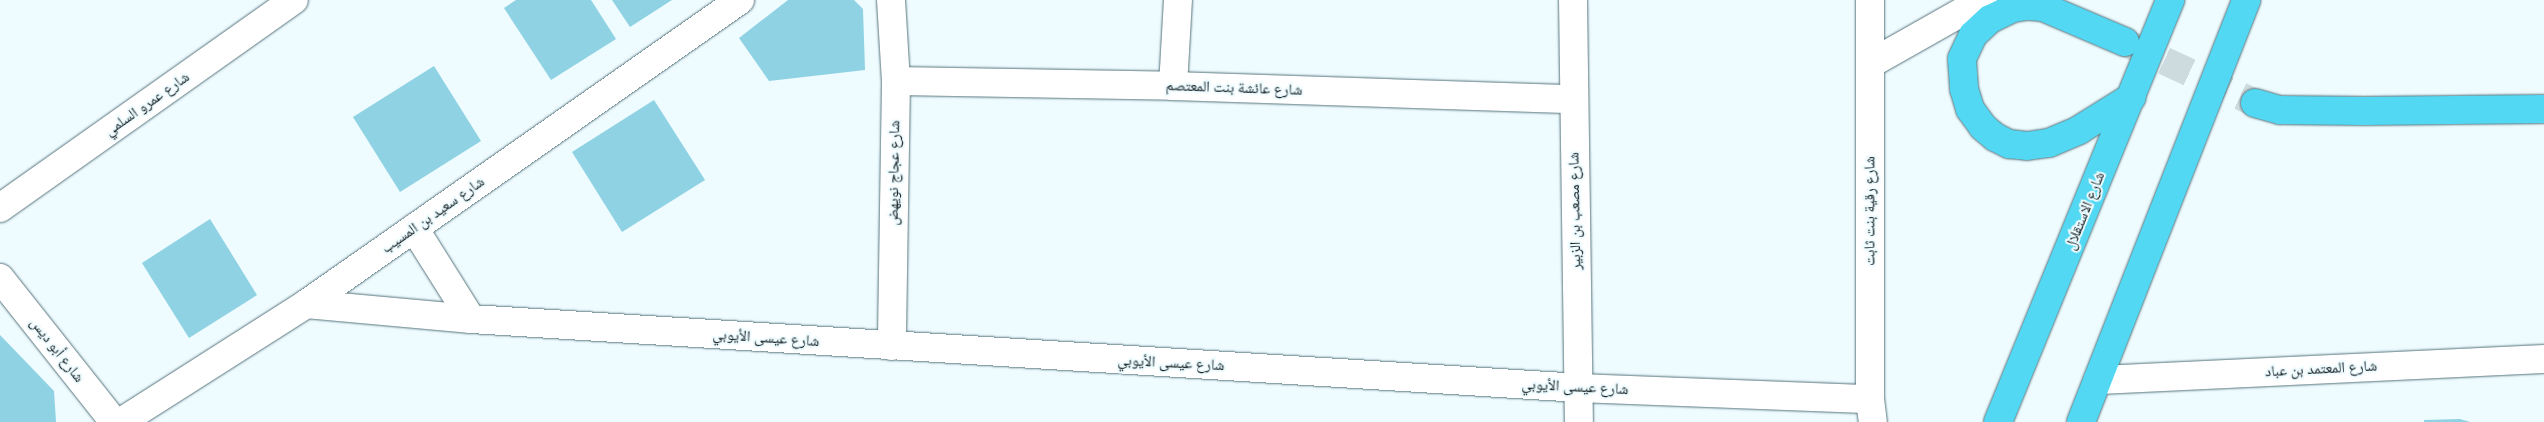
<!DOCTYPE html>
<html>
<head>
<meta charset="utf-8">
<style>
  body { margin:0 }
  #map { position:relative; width:2544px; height:422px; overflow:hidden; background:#eefbff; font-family:Figtree,"Noto Naskh Arabic",sans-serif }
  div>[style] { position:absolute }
  .building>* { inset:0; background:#8ed2e3 }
  .trunk-tunnel>* { height:28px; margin-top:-14px; transform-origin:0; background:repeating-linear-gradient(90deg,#cddade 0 28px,transparent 0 42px) }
  .roads { filter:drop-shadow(0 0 1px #56747c) drop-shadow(0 0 1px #56747c) }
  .minor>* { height:28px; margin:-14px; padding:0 14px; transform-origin:14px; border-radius:14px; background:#fff }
  .tertiary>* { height:28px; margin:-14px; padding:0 14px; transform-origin:14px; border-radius:14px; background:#fff }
  .trunk>* { height:28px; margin:-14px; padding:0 14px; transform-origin:14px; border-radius:14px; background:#52d8f3 }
  span { translate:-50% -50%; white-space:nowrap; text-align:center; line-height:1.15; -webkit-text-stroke:4px #eefbff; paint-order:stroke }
  .street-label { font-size:15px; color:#131f22 }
</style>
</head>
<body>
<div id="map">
  <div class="building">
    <i style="clip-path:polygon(516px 0,591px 0,616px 39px,551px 80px,504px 8px)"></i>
    <i style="clip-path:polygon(612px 0,672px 0,630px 27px)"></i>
    <i style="clip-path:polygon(788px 0,854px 0,863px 9px,865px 70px,769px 81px,739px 38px)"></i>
    <i style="clip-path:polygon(434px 66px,481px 141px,400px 192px,353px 117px)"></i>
    <i style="clip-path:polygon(654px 100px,705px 180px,622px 232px,572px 152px)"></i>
    <i style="clip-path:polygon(210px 219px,257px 295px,189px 338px,142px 263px)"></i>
    <i style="clip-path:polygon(0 335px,54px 391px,56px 422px,0 422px)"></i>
    <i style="clip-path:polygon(2460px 419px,2470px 422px,2424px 422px,2424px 420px)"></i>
  </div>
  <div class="trunk-tunnel">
    <i style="left:2126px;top:43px;width:142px;rotate:24.9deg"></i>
  </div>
  <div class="roads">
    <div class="minor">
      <i style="left:891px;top:0;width:81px;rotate:86.5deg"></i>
      <i style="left:896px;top:81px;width:265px;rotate:90.9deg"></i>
      <i style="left:1573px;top:0;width:422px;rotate:89.2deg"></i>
      <i style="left:1870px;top:0;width:399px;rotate:90deg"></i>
      <i style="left:1870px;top:399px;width:23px;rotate:83deg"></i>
      <i style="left:1870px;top:64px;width:130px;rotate:-29.5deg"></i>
      <i style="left:896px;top:81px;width:277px;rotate:1deg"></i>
      <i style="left:1173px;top:86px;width:400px;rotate:1.9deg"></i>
      <i style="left:1173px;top:86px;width:86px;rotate:-86.7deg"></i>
      <i style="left:0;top:208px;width:360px;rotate:-35.3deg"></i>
      <i style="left:414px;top:228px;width:107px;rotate:57.9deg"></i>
      <i style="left:0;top:278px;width:184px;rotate:51.6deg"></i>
      <i style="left:306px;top:304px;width:166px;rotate:5.2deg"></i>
      <i style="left:471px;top:319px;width:1110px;rotate:3.56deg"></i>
      <i style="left:1579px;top:388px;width:291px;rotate:2.2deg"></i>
      <i style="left:2098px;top:380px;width:446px;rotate:-2.7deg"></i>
    </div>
    <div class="tertiary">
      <i style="left:121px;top:422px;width:219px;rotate:-32.5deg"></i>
      <i style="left:306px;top:304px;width:530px;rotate:-35.01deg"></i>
    </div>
    <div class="trunk">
      <i style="left:2125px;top:42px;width:89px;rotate:-156.9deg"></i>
      <i style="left:2043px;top:7px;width:16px;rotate:-176deg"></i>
      <i style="left:2027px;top:6px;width:14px;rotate:172deg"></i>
      <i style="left:2013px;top:8px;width:25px;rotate:154deg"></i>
      <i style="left:1990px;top:19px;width:23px;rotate:137deg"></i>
      <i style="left:1973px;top:35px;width:26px;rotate:115deg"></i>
      <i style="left:1962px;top:59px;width:30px;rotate:86deg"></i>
      <i style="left:1964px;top:89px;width:21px;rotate:73deg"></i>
      <i style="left:1970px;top:109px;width:22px;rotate:54deg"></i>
      <i style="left:1983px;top:127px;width:16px;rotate:40deg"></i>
      <i style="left:1995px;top:137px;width:16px;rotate:27deg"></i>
      <i style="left:2009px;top:144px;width:18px;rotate:6deg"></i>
      <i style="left:2027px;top:146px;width:22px;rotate:-8deg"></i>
      <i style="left:2049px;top:143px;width:33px;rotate:-23deg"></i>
      <i style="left:2079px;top:130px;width:62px;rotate:-31.9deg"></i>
      <i style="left:2255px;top:103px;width:26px;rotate:16deg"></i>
      <i style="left:2280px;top:110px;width:84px;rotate:0.7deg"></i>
      <i style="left:2364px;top:111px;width:180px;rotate:-0.6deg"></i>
      <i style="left:1998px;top:422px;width:456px;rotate:-67.8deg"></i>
      <i style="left:2081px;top:422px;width:453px;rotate:-68.6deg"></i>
    </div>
  </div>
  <div class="street-label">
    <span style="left:1234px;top:88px;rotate:2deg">شارع عائشة بنت المعتصم</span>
    <span style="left:147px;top:104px;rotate:-35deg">شارع عمرو السلمي</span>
    <span style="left:894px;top:173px;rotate:-89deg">شارع عجاج نويهض</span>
    <span style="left:1575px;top:211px;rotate:-91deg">شارع مصعب بن الزبير</span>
    <span style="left:1870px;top:211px;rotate:-90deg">شارع رقية بنت ثابت</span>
    <span style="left:2085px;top:211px;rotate:-68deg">شارع الاستقلال</span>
    <span style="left:433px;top:215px;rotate:-35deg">شارع سعيد بن المسيب</span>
    <span style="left:766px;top:338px;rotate:4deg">شارع عيسى الأيوبي</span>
    <span style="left:57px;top:350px;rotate:52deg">شارع أبو ديس</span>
    <span style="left:1171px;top:363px;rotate:3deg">شارع عيسى الأيوبي</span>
    <span style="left:2321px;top:369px;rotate:-3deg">شارع المعتمد بن عباد</span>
    <span style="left:1575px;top:387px;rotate:3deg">شارع عيسى الأيوبي</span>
  </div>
</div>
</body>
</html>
